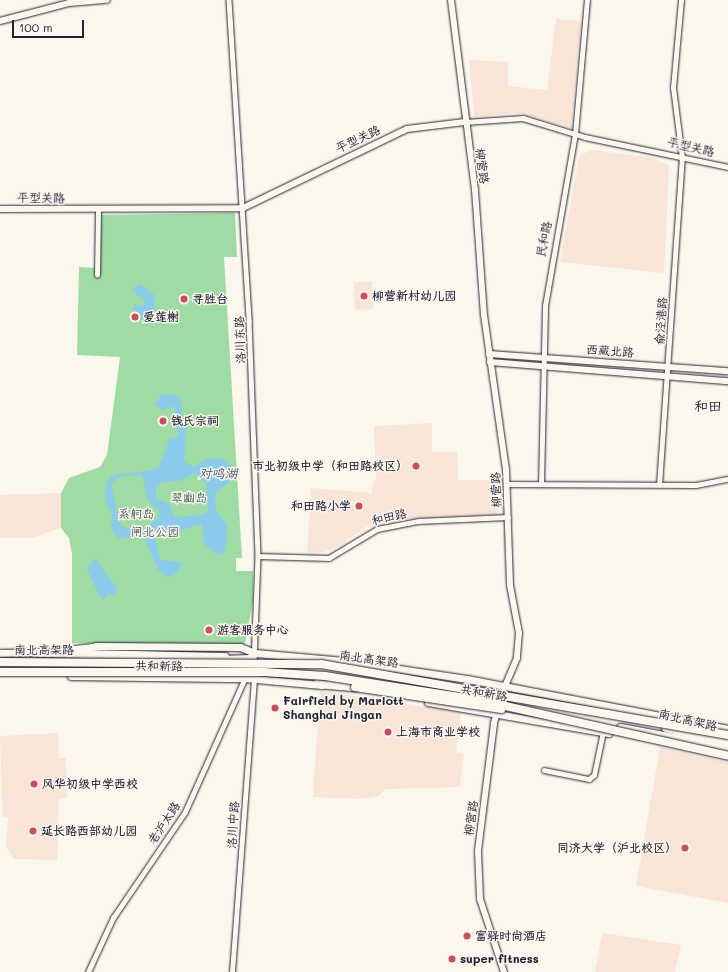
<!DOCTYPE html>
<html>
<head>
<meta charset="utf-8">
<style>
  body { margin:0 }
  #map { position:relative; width:728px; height:972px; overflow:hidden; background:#fbf7ec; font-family:Mali,"LXGW WenKai TC",sans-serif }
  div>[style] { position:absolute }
  .built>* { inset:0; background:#f8e5d7 }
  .green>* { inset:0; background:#9fdca3 }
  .water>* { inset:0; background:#8bcbec }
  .roads { filter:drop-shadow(0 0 1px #22223b) drop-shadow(0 0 1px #22223b) }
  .street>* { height:4.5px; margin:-2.25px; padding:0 2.25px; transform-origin:2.25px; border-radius:2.25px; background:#fbf7ec }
  .secondary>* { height:6px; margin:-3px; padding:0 3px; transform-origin:3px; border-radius:3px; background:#fbf7ec }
  .primary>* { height:7px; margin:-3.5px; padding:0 3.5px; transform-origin:3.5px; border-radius:3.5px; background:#fbf7ec }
  .highway>* { height:8px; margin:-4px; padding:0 4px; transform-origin:4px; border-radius:4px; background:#fbf7ec }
  .bridges { filter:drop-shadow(0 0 1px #22223b) drop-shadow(0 0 1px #22223b) }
  .highway-bridge>* { height:8px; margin:-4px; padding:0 4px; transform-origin:4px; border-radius:4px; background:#fbf7ec }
  .dots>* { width:11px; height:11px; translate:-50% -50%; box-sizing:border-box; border:2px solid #fbf7ec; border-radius:50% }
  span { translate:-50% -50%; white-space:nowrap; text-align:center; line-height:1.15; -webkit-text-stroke:3px #fbf7ec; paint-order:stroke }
  .street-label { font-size:12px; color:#22223b }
  .poi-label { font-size:12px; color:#22223b; font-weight:700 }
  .left { translate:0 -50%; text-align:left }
  .right { translate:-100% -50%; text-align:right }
  .park-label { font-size:12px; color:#485a5a }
  .water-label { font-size:13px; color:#425570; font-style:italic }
  .quarter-label { font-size:14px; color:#22223b }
  .scale { position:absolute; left:12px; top:20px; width:72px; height:18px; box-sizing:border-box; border:2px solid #22223b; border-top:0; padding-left:5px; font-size:12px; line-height:14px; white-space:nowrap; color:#22223b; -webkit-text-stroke:3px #fbf7ec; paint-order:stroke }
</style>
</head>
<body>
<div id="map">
  <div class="built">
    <i style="clip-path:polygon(556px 19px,581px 21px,572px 128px,517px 113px,474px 117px,469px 60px,508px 62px,508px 86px,547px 90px)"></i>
    <i style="clip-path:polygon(591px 150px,654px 158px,669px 166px,664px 273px,560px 262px,578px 162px,581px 155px)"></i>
    <i style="clip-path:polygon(372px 281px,373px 309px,355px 310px,354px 282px)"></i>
    <i style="clip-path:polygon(432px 423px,432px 452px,457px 452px,458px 480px,496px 480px,497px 515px,407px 519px,368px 526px,341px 545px,324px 552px,307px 553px,311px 488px,372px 493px,373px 481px,376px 480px,374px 426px)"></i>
    <i style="clip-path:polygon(61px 493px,61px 528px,32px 538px,0 538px,0 495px)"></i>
    <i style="clip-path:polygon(320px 691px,461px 712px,456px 752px,464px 753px,460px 787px,385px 789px,379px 796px,362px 799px,313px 797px)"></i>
    <i style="clip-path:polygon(58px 733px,59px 758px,66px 758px,67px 798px,59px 799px,57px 860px,14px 859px,6px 846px,8px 817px,3px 817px,0 736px)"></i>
    <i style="clip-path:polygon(660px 747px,728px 762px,728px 903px,636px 886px)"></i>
    <i style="clip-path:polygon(602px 933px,681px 945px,675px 972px,595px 972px)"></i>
  </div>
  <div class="green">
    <i style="clip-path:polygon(235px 213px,237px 257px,224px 257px,242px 558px,236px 558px,236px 571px,253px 571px,253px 601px,245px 644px,72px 643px,72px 554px,69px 538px,61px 528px,61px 493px,69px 478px,100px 467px,107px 455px,120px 357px,77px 355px,79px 267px,95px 268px,97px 215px)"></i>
  </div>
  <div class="water">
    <i style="clip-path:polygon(139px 284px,154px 294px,154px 316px,146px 326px,133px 308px,135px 304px,143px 306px,146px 300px,131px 291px)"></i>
    <i style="clip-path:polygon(evenodd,161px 395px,176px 395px,180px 399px,186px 432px,184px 461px,194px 467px,208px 458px,224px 459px,232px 466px,230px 481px,215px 494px,216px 511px,228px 526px,225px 551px,219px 555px,204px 544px,202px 524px,171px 533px,159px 529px,155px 537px,160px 560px,182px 562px,178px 572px,168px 577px,158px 570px,144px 537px,118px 538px,111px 528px,112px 513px,105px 501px,106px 484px,111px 476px,158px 469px,170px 438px,179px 437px,174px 406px,162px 410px,155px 404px,161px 395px,195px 473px,206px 482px,208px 511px,201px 515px,174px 517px,169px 504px,156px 498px,156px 488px,162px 482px,180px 481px,195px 473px,161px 395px,142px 475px,148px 501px,159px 510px,159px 518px,145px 529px,126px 529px,120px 524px,111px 484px,120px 477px,142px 475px)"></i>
    <i style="clip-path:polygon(95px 558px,117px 588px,114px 597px,109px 594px,104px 600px,99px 595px,87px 569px)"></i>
  </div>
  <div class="roads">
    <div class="street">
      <i style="left:229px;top:0;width:322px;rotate:86.4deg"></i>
      <i style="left:249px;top:321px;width:235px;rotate:87.8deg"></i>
      <i style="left:258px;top:556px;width:109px;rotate:92.1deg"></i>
      <i style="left:465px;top:122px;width:58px;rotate:-3.9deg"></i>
      <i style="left:523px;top:118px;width:65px;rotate:17deg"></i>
      <i style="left:585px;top:137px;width:146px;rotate:11.8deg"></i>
      <i style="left:97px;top:275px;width:65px;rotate:-89.1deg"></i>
      <i style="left:507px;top:484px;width:189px;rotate:0.3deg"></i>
      <i style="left:696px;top:485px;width:33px;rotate:-11deg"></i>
      <i style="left:541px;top:484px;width:178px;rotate:-88.7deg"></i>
      <i style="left:545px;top:306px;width:175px;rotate:-80.1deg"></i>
      <i style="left:575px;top:134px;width:135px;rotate:-84.9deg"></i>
      <i style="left:659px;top:485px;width:328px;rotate:-86deg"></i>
      <i style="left:682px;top:158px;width:71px;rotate:-97.3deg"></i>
      <i style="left:673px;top:88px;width:88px;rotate:-84.8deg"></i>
      <i style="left:258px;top:556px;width:71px;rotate:1.6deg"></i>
      <i style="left:329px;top:558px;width:56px;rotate:-31.1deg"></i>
      <i style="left:377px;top:529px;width:42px;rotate:-11deg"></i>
      <i style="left:418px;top:521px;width:90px;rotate:-2.5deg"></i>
      <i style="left:544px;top:770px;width:46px;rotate:11.3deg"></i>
      <i style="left:589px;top:779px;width:6px;rotate:-39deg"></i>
      <i style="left:594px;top:775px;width:44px;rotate:-78.2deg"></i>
      <i style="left:88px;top:972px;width:60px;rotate:-65.2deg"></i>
      <i style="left:113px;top:918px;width:128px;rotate:-55.8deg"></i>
      <i style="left:185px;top:812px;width:147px;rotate:-65.9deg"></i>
      <i style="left:232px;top:972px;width:296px;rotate:-85.7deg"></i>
    </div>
    <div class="secondary">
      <i style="left:451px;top:0;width:192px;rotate:82.8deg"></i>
      <i style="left:475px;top:190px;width:125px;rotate:85.9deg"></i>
      <i style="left:484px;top:315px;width:157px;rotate:81.9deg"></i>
      <i style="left:506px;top:470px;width:115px;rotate:88deg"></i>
      <i style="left:510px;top:585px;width:49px;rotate:79.4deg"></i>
      <i style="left:519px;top:633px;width:25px;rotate:95deg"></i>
      <i style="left:517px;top:658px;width:33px;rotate:113deg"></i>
      <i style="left:504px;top:688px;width:37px;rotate:106deg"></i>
      <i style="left:494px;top:724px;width:128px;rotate:97.2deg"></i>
      <i style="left:478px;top:851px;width:48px;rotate:87.6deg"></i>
      <i style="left:480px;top:899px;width:77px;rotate:71.8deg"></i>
      <i style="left:0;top:21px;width:71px;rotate:-14.6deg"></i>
      <i style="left:69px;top:3px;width:38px;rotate:-5deg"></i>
      <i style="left:0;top:209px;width:243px;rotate:-0.2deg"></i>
      <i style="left:243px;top:208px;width:182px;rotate:-25.7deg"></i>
      <i style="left:407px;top:129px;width:58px;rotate:-6.9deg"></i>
      <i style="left:489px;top:354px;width:240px;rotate:4.1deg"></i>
      <i style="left:490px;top:362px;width:239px;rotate:4.6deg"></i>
    </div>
    <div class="primary">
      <i style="left:58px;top:651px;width:38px;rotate:-7deg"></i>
      <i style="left:96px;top:646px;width:144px;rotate:0.4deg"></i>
      <i style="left:240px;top:647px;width:16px;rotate:22deg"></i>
      <i style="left:255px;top:653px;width:90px;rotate:5.1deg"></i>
      <i style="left:345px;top:661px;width:123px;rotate:8.4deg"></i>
      <i style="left:467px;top:679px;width:266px;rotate:10.8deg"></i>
      <i style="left:0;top:653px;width:44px;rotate:-1.3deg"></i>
      <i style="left:221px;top:659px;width:28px;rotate:-2deg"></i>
      <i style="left:249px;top:658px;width:8px;rotate:-40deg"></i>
      <i style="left:71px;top:676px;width:174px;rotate:0.7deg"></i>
      <i style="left:245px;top:678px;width:77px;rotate:5.2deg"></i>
      <i style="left:428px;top:702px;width:183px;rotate:9.8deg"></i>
    </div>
    <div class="highway">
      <i style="left:39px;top:653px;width:186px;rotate:1.2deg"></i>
      <i style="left:317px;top:684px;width:38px;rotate:5deg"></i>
      <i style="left:621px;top:728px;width:109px;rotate:10.6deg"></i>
      <i style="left:666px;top:728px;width:64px;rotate:12.7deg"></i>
    </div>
  </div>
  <div class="bridges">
    <div class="highway-bridge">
      <i style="left:0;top:662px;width:321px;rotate:0.4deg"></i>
      <i style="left:321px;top:664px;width:413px;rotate:9.9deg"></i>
      <i style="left:0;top:672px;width:264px"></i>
      <i style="left:264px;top:672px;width:61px;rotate:3.8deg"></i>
      <i style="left:325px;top:676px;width:151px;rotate:8.8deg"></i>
      <i style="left:474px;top:699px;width:260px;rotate:12.6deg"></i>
      <i style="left:355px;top:687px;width:148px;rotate:8.6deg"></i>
    </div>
  </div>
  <div class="dots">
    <i style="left:364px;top:296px;background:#d1495b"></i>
    <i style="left:184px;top:299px;background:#d1495b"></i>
    <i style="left:135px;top:317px;background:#d1495b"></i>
    <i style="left:163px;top:421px;background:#d1495b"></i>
    <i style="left:416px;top:466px;background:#d1495b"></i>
    <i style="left:359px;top:506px;background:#d1495b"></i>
    <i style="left:209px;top:630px;background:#d1495b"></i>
    <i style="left:275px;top:708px;background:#d1495b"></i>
    <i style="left:388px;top:732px;background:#d1495b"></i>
    <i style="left:34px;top:784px;background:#d1495b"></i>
    <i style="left:33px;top:831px;background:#d1495b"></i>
    <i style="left:685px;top:848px;background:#d1495b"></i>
    <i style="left:467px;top:936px;background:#d1495b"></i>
    <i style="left:452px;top:959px;background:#d1495b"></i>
  </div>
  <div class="street-label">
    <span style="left:358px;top:139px;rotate:-25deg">平型关路</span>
    <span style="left:691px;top:147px;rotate:13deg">平型关路</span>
    <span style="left:482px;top:166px;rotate:82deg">柳营路</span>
    <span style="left:41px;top:198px;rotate:1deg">平型关路</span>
    <span style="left:544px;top:239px;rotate:-79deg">民和路</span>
    <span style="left:661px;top:321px;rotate:-86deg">俞泾港路</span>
    <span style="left:240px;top:340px;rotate:-92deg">洛川东路</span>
    <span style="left:610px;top:351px;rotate:4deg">西藏北路</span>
    <span style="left:496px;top:490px;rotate:-92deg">柳营路</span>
    <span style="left:389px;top:517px;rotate:-13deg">和田路</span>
    <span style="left:44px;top:650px">南北高架路</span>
    <span style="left:369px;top:659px;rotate:8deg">南北高架路</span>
    <span style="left:159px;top:666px;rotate:1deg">共和新路</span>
    <span style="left:484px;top:693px;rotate:10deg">共和新路</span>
    <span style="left:688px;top:720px;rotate:13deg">南北高架路</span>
    <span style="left:471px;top:818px;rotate:-82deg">柳营路</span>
    <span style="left:164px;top:823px;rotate:-57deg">老沪太路</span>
    <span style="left:233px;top:825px;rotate:-86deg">洛川中路</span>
  </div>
  <div class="poi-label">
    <span class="left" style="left:372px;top:296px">柳营新村幼儿园</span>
    <span class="left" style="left:192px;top:299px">寻胜台</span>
    <span class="left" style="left:143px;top:317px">爱莲榭</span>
    <span class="left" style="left:171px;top:421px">钱氏宗祠</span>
    <span class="right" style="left:408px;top:466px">市北初级中学（和田路校区）</span>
    <span class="right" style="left:351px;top:506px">和田路小学</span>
    <span class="left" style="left:217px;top:630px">游客服务中心</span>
    <span class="left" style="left:283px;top:708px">Fairfield by Mariott<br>Shanghai Jingan</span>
    <span class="left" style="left:396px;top:732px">上海市商业学校</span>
    <span class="left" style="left:42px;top:784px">风华初级中学西校</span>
    <span class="left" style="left:41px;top:831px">延长路西部幼儿园</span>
    <span class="right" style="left:677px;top:848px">同济大学（沪北校区）</span>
    <span class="left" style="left:475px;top:936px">富驿时尚酒店</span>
    <span class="left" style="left:460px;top:959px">super fitness</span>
  </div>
  <div class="park-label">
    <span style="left:189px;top:498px">翠幽岛</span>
    <span style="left:136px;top:514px">系舸岛</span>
    <span style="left:155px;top:532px">闸北公园</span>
  </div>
  <div class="water-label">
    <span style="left:218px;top:473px">对鸣湖</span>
  </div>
  <div class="quarter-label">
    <span style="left:708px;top:406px">和田</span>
  </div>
  <div class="scale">100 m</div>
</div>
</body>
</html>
